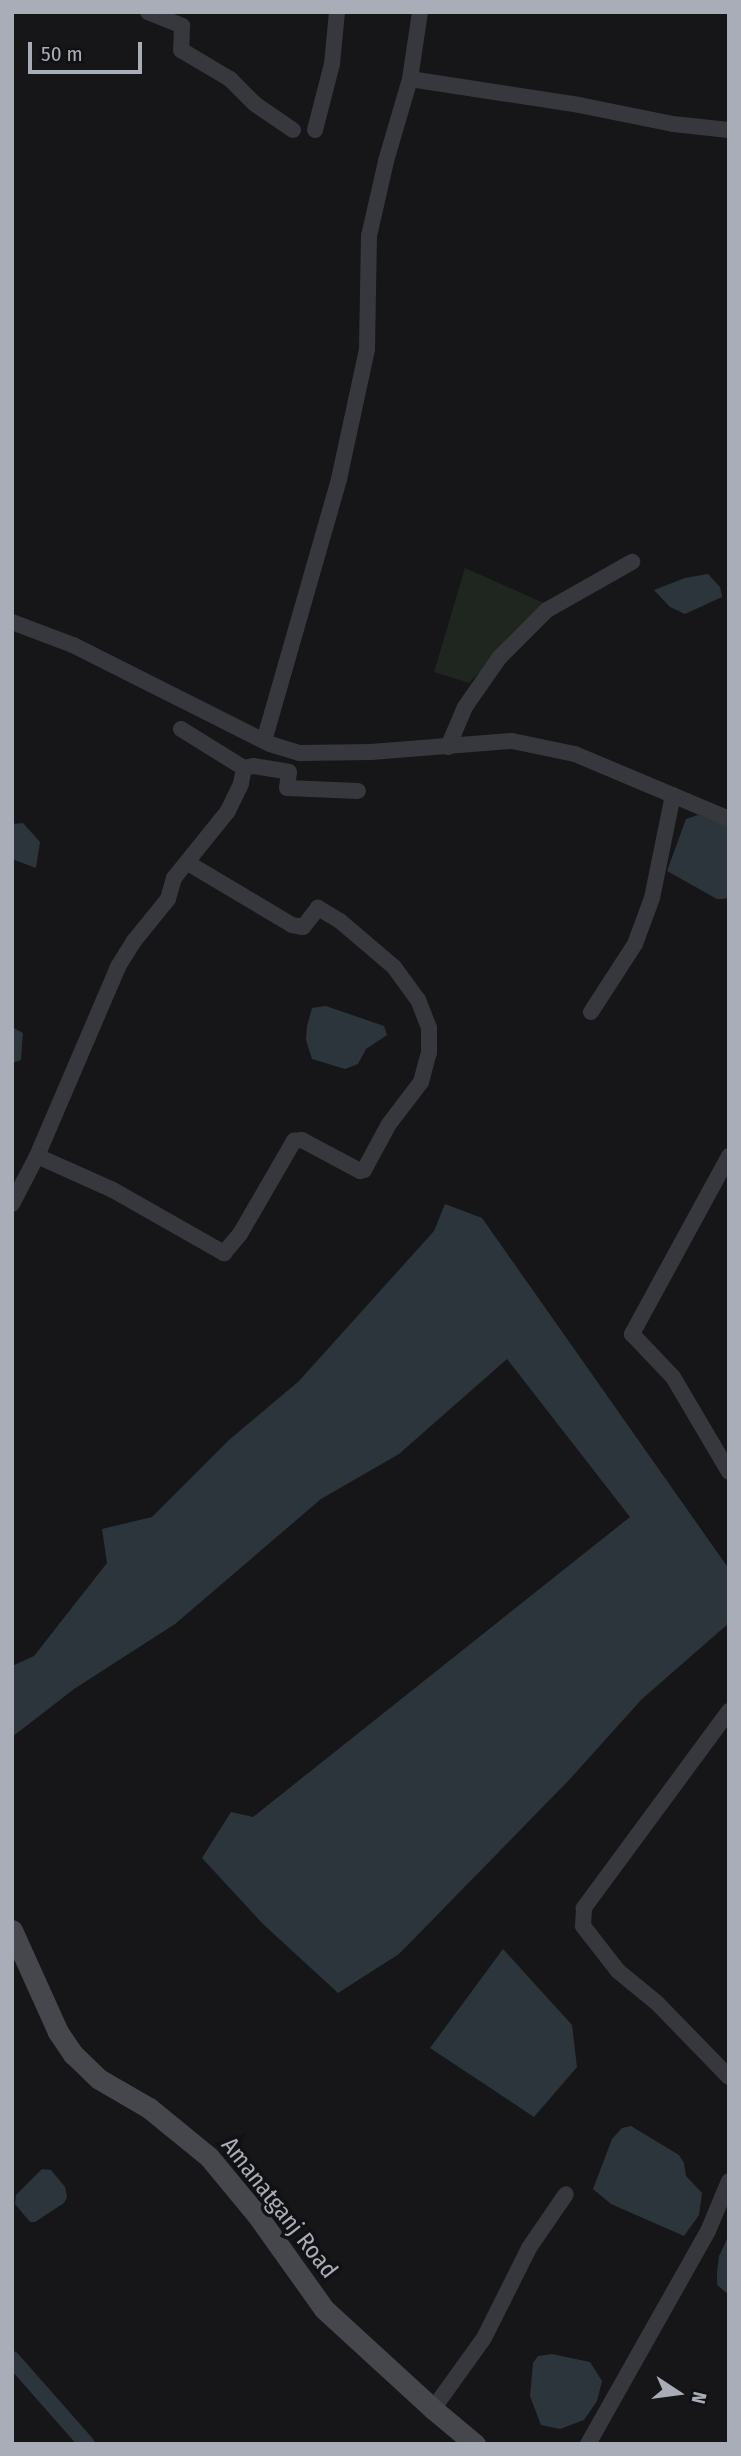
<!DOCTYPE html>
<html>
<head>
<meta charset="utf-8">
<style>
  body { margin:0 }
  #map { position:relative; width:741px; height:2456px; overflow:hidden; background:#161618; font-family:"Fira Sans Condensed",sans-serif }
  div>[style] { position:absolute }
  .green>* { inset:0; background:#1e261f }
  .water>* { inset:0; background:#2c353c }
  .canal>* { height:16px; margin:-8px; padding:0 8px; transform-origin:8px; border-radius:8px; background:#2c353c }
  .street>* { height:16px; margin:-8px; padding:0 8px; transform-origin:8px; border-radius:8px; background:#37383d }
  .secondary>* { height:21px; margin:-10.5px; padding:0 10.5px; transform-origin:10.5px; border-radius:10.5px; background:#45474d }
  span { translate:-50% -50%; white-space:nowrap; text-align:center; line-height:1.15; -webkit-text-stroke:7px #111113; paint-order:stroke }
  .street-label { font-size:24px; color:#a8adb8 }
  .frame { position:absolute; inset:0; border:14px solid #a8adb8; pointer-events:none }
  .north { position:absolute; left:643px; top:2358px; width:70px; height:70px; -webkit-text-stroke:5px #111113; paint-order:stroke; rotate:103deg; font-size:19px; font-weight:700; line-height:28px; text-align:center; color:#a8adb8 }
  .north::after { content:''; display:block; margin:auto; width:24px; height:32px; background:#a8adb8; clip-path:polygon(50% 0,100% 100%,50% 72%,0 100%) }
  .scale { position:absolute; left:28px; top:42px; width:114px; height:32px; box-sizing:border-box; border:4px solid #a8adb8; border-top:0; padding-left:9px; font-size:21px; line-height:24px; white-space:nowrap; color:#a8adb8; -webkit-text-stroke:5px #111113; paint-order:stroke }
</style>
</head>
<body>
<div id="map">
  <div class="green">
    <i style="clip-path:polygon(465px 568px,546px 604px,469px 683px,434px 672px)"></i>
  </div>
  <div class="water">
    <i style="clip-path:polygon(708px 574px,720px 587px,722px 597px,685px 614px,670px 607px,654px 590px,685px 578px)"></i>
    <i style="clip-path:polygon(698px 815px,729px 825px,729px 897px,724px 899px,717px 899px,667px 871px,686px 819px)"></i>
    <i style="clip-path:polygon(23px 823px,40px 842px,36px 868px,12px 859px,12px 824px)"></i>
    <i style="clip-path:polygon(326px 1006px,384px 1026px,387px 1035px,366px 1049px,358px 1064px,345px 1069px,312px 1059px,306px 1040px,307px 1026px,312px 1008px)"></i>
    <i style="clip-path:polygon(12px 1027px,23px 1033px,21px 1060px,12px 1063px)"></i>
    <i style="clip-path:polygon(445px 1204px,482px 1218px,729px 1569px,729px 1623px,642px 1699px,569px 1780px,399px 1954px,338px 1993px,263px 1924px,202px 1858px,231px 1812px,253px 1817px,630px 1517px,507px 1359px,399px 1454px,321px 1499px,175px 1624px,74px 1689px,12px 1737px,12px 1666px,34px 1656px,107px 1563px,102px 1529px,152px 1517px,229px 1440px,299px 1381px,434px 1231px)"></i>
    <i style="clip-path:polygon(503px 1949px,572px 2025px,577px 2067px,534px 2117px,430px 2048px)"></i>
    <i style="clip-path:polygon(631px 2126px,679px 2155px,684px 2163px,686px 2176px,702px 2193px,699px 2215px,684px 2236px,611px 2204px,593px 2189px,612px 2139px,622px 2128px)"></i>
    <i style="clip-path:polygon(42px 2169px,51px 2170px,65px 2187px,67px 2197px,64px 2203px,35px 2222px,30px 2222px,15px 2204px,16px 2195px)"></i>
    <i style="clip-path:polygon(729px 2235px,729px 2295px,717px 2285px,717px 2273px,719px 2256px)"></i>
    <i style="clip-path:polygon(552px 2354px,590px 2362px,602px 2381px,597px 2401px,584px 2420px,560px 2429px,541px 2425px,530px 2396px,533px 2363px,538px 2356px)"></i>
  </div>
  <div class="canal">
    <i style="left:12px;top:2359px;width:113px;rotate:48.6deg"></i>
  </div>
  <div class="street">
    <i style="left:148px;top:12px;width:37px;rotate:22deg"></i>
    <i style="left:182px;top:26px;width:24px;rotate:92deg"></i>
    <i style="left:181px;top:50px;width:57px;rotate:30.6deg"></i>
    <i style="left:230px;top:79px;width:35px;rotate:45deg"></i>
    <i style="left:255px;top:104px;width:46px;rotate:34.4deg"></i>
    <i style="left:410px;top:79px;width:171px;rotate:8.7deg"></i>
    <i style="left:579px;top:105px;width:96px;rotate:11.4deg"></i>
    <i style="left:673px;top:124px;width:56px;rotate:6.1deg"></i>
    <i style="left:315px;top:130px;width:68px;rotate:-75.6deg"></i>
    <i style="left:332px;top:64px;width:52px;rotate:-84.5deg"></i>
    <i style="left:12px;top:622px;width:65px;rotate:20.7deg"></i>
    <i style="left:73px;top:645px;width:220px;rotate:26.7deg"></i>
    <i style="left:270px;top:744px;width:31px;rotate:17deg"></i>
    <i style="left:300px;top:753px;width:71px;rotate:-0.8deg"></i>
    <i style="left:371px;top:752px;width:141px;rotate:-4.5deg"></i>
    <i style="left:512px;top:741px;width:64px;rotate:11.7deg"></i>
    <i style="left:575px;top:754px;width:167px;rotate:22.9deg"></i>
    <i style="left:181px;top:729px;width:74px;rotate:31.8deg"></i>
    <i style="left:244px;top:768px;width:16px;rotate:101deg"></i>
    <i style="left:241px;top:784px;width:30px;rotate:116deg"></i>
    <i style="left:228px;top:811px;width:86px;rotate:128.9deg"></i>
    <i style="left:174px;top:878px;width:22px;rotate:106deg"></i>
    <i style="left:168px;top:899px;width:54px;rotate:129deg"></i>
    <i style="left:134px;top:941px;width:31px;rotate:122deg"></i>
    <i style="left:118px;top:967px;width:206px;rotate:113.2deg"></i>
    <i style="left:37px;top:1156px;width:83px;rotate:24.1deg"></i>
    <i style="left:113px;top:1190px;width:128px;rotate:29.6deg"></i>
    <i style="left:224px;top:1253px;width:25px;rotate:-50deg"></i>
    <i style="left:240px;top:1234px;width:108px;rotate:-59.9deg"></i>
    <i style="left:294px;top:1141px;width:8px;rotate:-7deg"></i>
    <i style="left:302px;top:1140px;width:66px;rotate:28.1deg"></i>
    <i style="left:360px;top:1171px;width:4px;rotate:-14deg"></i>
    <i style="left:364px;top:1170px;width:52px;rotate:-61.5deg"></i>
    <i style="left:389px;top:1124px;width:53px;rotate:-52.7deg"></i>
    <i style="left:421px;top:1082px;width:30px;rotate:-75deg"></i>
    <i style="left:429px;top:1053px;width:25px;rotate:-90deg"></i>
    <i style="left:429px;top:1028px;width:30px;rotate:-111deg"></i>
    <i style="left:418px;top:1000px;width:41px;rotate:-126deg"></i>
    <i style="left:394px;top:967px;width:71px;rotate:-139.6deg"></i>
    <i style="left:340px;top:921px;width:26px;rotate:-149deg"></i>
    <i style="left:318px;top:908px;width:24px;rotate:128deg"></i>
    <i style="left:303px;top:927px;width:11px;rotate:-170deg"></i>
    <i style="left:292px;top:925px;width:121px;rotate:-149.2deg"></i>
    <i style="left:264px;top:741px;width:273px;rotate:-74deg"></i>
    <i style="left:339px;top:479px;width:133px;rotate:-77.8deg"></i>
    <i style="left:367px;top:349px;width:113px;rotate:-89deg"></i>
    <i style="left:369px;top:236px;width:77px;rotate:-77.2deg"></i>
    <i style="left:386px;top:161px;width:85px;rotate:-73.7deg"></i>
    <i style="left:410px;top:79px;width:68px;rotate:-81.5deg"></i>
    <i style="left:448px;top:747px;width:43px;rotate:-67deg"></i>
    <i style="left:465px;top:707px;width:60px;rotate:-55.2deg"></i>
    <i style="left:499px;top:658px;width:68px;rotate:-45deg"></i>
    <i style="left:547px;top:610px;width:98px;rotate:-29.5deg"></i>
    <i style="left:244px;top:768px;width:9px;rotate:-13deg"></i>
    <i style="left:253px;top:766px;width:36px;rotate:9deg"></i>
    <i style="left:289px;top:772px;width:16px;rotate:97deg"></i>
    <i style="left:287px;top:788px;width:71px;rotate:2.4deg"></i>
    <i style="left:591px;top:1012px;width:81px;rotate:-57.1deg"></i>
    <i style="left:635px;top:944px;width:49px;rotate:-69.7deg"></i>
    <i style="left:652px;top:898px;width:105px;rotate:-78.5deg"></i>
    <i style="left:729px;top:1156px;width:203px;rotate:118.6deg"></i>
    <i style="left:632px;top:1334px;width:59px;rotate:46.4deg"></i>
    <i style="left:673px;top:1377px;width:110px;rotate:59.5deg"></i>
    <i style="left:12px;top:1204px;width:54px;rotate:-62.5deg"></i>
    <i style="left:729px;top:1711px;width:245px;rotate:126.4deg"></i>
    <i style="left:584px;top:1908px;width:18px;rotate:93deg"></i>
    <i style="left:583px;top:1926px;width:57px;rotate:52.1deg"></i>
    <i style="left:618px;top:1971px;width:50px;rotate:39.4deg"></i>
    <i style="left:657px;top:2003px;width:103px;rotate:45.8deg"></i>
    <i style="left:433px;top:2409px;width:87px;rotate:-54.3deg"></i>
    <i style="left:484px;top:2338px;width:101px;rotate:-63.4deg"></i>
    <i style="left:529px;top:2248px;width:65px;rotate:-55.6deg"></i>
    <i style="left:588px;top:2444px;width:244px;rotate:-60.6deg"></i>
    <i style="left:708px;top:2231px;width:54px;rotate:-67.2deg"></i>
  </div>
  <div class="secondary">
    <i style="left:12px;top:1930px;width:112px;rotate:65.7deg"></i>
    <i style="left:58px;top:2032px;width:27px;rotate:56deg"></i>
    <i style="left:73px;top:2054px;width:36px;rotate:44deg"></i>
    <i style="left:99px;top:2079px;width:58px;rotate:30.1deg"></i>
    <i style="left:149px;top:2108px;width:77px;rotate:39.2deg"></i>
    <i style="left:209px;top:2157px;width:75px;rotate:50.4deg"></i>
    <i style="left:257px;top:2215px;width:115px;rotate:54.5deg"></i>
    <i style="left:324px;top:2309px;width:148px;rotate:42.5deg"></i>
    <i style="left:433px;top:2409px;width:55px;rotate:39.8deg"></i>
  </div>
  <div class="street-label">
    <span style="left:279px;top:2208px;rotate:52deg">Amanatganj Road</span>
  </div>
  <div class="frame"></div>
  <div class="north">N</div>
  <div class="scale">50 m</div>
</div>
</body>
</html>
